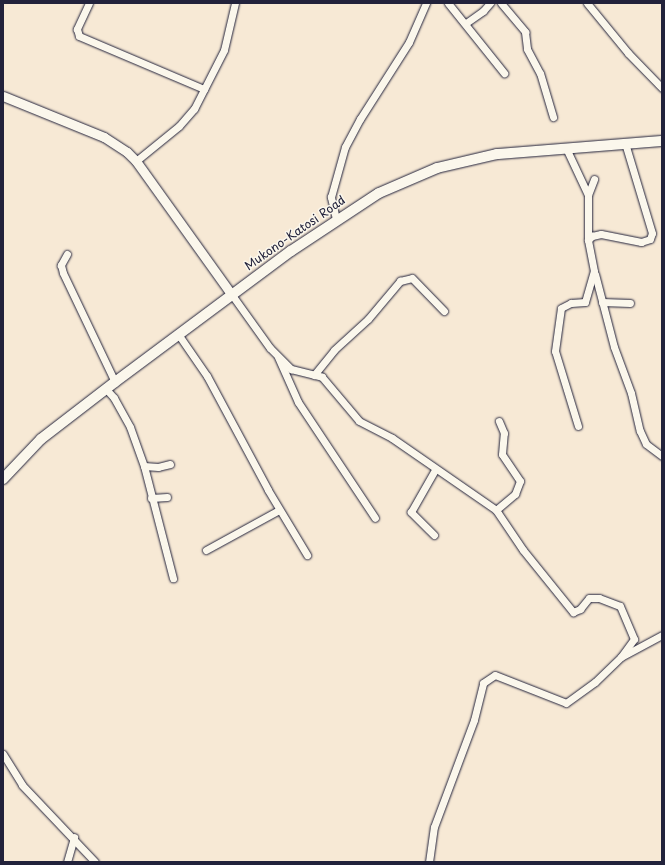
<!DOCTYPE html>
<html>
<head>
<meta charset="utf-8">
<style>
  body { margin:0 }
  #map { position:relative; width:665px; height:865px; overflow:hidden; background:#f7e9d5; font-family:"Playpen Sans",sans-serif }
  div>[style] { position:absolute }
  .roads { filter:drop-shadow(0 0 1px #22223b) drop-shadow(0 0 1px #22223b) }
  .minor>* { height:7px; margin:-3.5px; padding:0 3.5px; transform-origin:3.5px; border-radius:3.5px; background:#fbf7ec }
  .tertiary>* { height:9px; margin:-4.5px; padding:0 4.5px; transform-origin:4.5px; border-radius:4.5px; background:#fbf7ec }
  .secondary>* { height:10px; margin:-5px; padding:0 5px; transform-origin:5px; border-radius:5px; background:#fbf7ec }
  span { translate:-50% -50%; white-space:nowrap; text-align:center; line-height:1.15; -webkit-text-stroke:3px #fbf7ec; paint-order:stroke }
  .street-label { font-size:12px; color:#22223b }
  .frame { position:absolute; inset:0; border:4px solid #22223b; pointer-events:none }
</style>
</head>
<body>
<div id="map">
  <div class="roads">
    <div class="minor">
      <i style="left:89px;top:3px;width:29px;rotate:115deg"></i>
      <i style="left:77px;top:29px;width:7px;rotate:74deg"></i>
      <i style="left:79px;top:36px;width:136px;rotate:23deg"></i>
      <i style="left:448px;top:3px;width:90px;rotate:51.3deg"></i>
      <i style="left:501px;top:3px;width:38px;rotate:50deg"></i>
      <i style="left:525px;top:32px;width:17px;rotate:83deg"></i>
      <i style="left:527px;top:49px;width:27px;rotate:62deg"></i>
      <i style="left:540px;top:73px;width:46px;rotate:73.5deg"></i>
      <i style="left:587px;top:3px;width:65px;rotate:50.6deg"></i>
      <i style="left:628px;top:53px;width:49px;rotate:45.8deg"></i>
      <i style="left:466px;top:23px;width:21px;rotate:-35deg"></i>
      <i style="left:483px;top:11px;width:11px;rotate:-49deg"></i>
      <i style="left:566px;top:148px;width:52px;rotate:64.9deg"></i>
      <i style="left:136px;top:161px;width:55px;rotate:-39.1deg"></i>
      <i style="left:179px;top:126px;width:23px;rotate:-49deg"></i>
      <i style="left:194px;top:109px;width:66px;rotate:-63deg"></i>
      <i style="left:224px;top:50px;width:48px;rotate:-76.8deg"></i>
      <i style="left:336px;top:219px;width:23px;rotate:-103deg"></i>
      <i style="left:331px;top:197px;width:52px;rotate:-74.4deg"></i>
      <i style="left:345px;top:147px;width:32px;rotate:-62deg"></i>
      <i style="left:360px;top:119px;width:91px;rotate:-57.5deg"></i>
      <i style="left:409px;top:42px;width:43px;rotate:-66.4deg"></i>
      <i style="left:588px;top:240px;width:45px;rotate:-90deg"></i>
      <i style="left:588px;top:195px;width:17px;rotate:-69deg"></i>
      <i style="left:67px;top:254px;width:13px;rotate:119deg"></i>
      <i style="left:61px;top:265px;width:8px;rotate:76deg"></i>
      <i style="left:63px;top:273px;width:121px;rotate:64.5deg"></i>
      <i style="left:595px;top:274px;width:75px;rotate:75.4deg"></i>
      <i style="left:614px;top:347px;width:49px;rotate:69.7deg"></i>
      <i style="left:631px;top:393px;width:39px;rotate:77deg"></i>
      <i style="left:640px;top:431px;width:14px;rotate:65deg"></i>
      <i style="left:646px;top:444px;width:20px;rotate:37deg"></i>
      <i style="left:232px;top:295px;width:65px;rotate:54.4deg"></i>
      <i style="left:270px;top:348px;width:30px;rotate:45deg"></i>
      <i style="left:291px;top:369px;width:32px;rotate:14deg"></i>
      <i style="left:322px;top:377px;width:57px;rotate:49.9deg"></i>
      <i style="left:359px;top:421px;width:37px;rotate:27deg"></i>
      <i style="left:392px;top:438px;width:126px;rotate:34.7deg"></i>
      <i style="left:496px;top:510px;width:48px;rotate:56deg"></i>
      <i style="left:523px;top:550px;width:80px;rotate:51.1deg"></i>
      <i style="left:573px;top:612px;width:8px;rotate:-23deg"></i>
      <i style="left:580px;top:609px;width:14px;rotate:-51deg"></i>
      <i style="left:589px;top:598px;width:10px"></i>
      <i style="left:599px;top:598px;width:22px;rotate:21deg"></i>
      <i style="left:620px;top:606px;width:36px;rotate:67deg"></i>
      <i style="left:634px;top:639px;width:22px;rotate:126deg"></i>
      <i style="left:602px;top:302px;width:28px;rotate:2deg"></i>
      <i style="left:178px;top:334px;width:51px;rotate:55.4deg"></i>
      <i style="left:207px;top:376px;width:129px;rotate:61.8deg"></i>
      <i style="left:268px;top:490px;width:76px;rotate:59deg"></i>
      <i style="left:278px;top:357px;width:49px;rotate:66deg"></i>
      <i style="left:298px;top:402px;width:139px;rotate:56.4deg"></i>
      <i style="left:314px;top:375px;width:32px;rotate:-51deg"></i>
      <i style="left:334px;top:350px;width:46px;rotate:-42.4deg"></i>
      <i style="left:368px;top:319px;width:50px;rotate:-49.9deg"></i>
      <i style="left:400px;top:281px;width:12px;rotate:-14deg"></i>
      <i style="left:412px;top:278px;width:46px;rotate:45.9deg"></i>
      <i style="left:106px;top:389px;width:12px;rotate:48deg"></i>
      <i style="left:114px;top:398px;width:33px;rotate:61deg"></i>
      <i style="left:130px;top:427px;width:41px;rotate:70.3deg"></i>
      <i style="left:578px;top:426px;width:78px;rotate:-107deg"></i>
      <i style="left:555px;top:351px;width:43px;rotate:-82.1deg"></i>
      <i style="left:561px;top:308px;width:11px;rotate:-27deg"></i>
      <i style="left:571px;top:303px;width:14px;rotate:-4deg"></i>
      <i style="left:585px;top:302px;width:32px;rotate:-74deg"></i>
      <i style="left:594px;top:271px;width:32px;rotate:-101deg"></i>
      <i style="left:588px;top:240px;width:6px;rotate:-45deg"></i>
      <i style="left:592px;top:236px;width:9px;rotate:-13deg"></i>
      <i style="left:601px;top:234px;width:41px;rotate:11.3deg"></i>
      <i style="left:641px;top:242px;width:9px;rotate:-18deg"></i>
      <i style="left:650px;top:239px;width:6px;rotate:-72deg"></i>
      <i style="left:652px;top:233px;width:94px;rotate:-106.7deg"></i>
      <i style="left:170px;top:464px;width:12px;rotate:166deg"></i>
      <i style="left:158px;top:467px;width:14px;rotate:-176deg"></i>
      <i style="left:144px;top:466px;width:116px;rotate:75.5deg"></i>
      <i style="left:151px;top:498px;width:16px;rotate:-4deg"></i>
      <i style="left:496px;top:510px;width:25px;rotate:-40deg"></i>
      <i style="left:515px;top:494px;width:14px;rotate:-69deg"></i>
      <i style="left:520px;top:481px;width:32px;rotate:-124deg"></i>
      <i style="left:502px;top:454px;width:21px;rotate:-85deg"></i>
      <i style="left:504px;top:433px;width:13px;rotate:-113deg"></i>
      <i style="left:434px;top:535px;width:33px;rotate:-135deg"></i>
      <i style="left:411px;top:512px;width:48px;rotate:-60.3deg"></i>
      <i style="left:206px;top:550px;width:83px;rotate:-28.7deg"></i>
      <i style="left:3px;top:754px;width:36px;rotate:58deg"></i>
      <i style="left:22px;top:785px;width:106px;rotate:46.5deg"></i>
      <i style="left:67px;top:862px;width:26px;rotate:-74deg"></i>
      <i style="left:429px;top:862px;width:35px;rotate:-82deg"></i>
      <i style="left:434px;top:827px;width:114px;rotate:-69.5deg"></i>
      <i style="left:474px;top:720px;width:38px;rotate:-76deg"></i>
      <i style="left:483px;top:683px;width:14px;rotate:-34deg"></i>
      <i style="left:495px;top:675px;width:76px;rotate:21.5deg"></i>
      <i style="left:566px;top:703px;width:36px;rotate:-36deg"></i>
      <i style="left:595px;top:682px;width:36px;rotate:-44deg"></i>
      <i style="left:621px;top:657px;width:47px;rotate:-28.2deg"></i>
    </div>
    <div class="tertiary">
      <i style="left:3px;top:96px;width:109px;rotate:22.1deg"></i>
      <i style="left:104px;top:137px;width:27px;rotate:33deg"></i>
      <i style="left:127px;top:152px;width:13px;rotate:45deg"></i>
      <i style="left:136px;top:161px;width:165px;rotate:54.4deg"></i>
    </div>
    <div class="secondary">
      <i style="left:3px;top:479px;width:55px;rotate:-46.5deg"></i>
      <i style="left:41px;top:439px;width:93px;rotate:-37.6deg"></i>
      <i style="left:115px;top:382px;width:219px;rotate:-36.7deg"></i>
      <i style="left:291px;top:251px;width:105px;rotate:-33.4deg"></i>
      <i style="left:379px;top:193px;width:63px;rotate:-23.3deg"></i>
      <i style="left:437px;top:168px;width:62px;rotate:-13.1deg"></i>
      <i style="left:497px;top:154px;width:166px;rotate:-4.5deg"></i>
    </div>
  </div>
  <div class="street-label">
    <span style="left:295px;top:233px;rotate:-35deg">Mukono-Katosi Road</span>
  </div>
  <div class="frame"></div>
</div>
</body>
</html>
